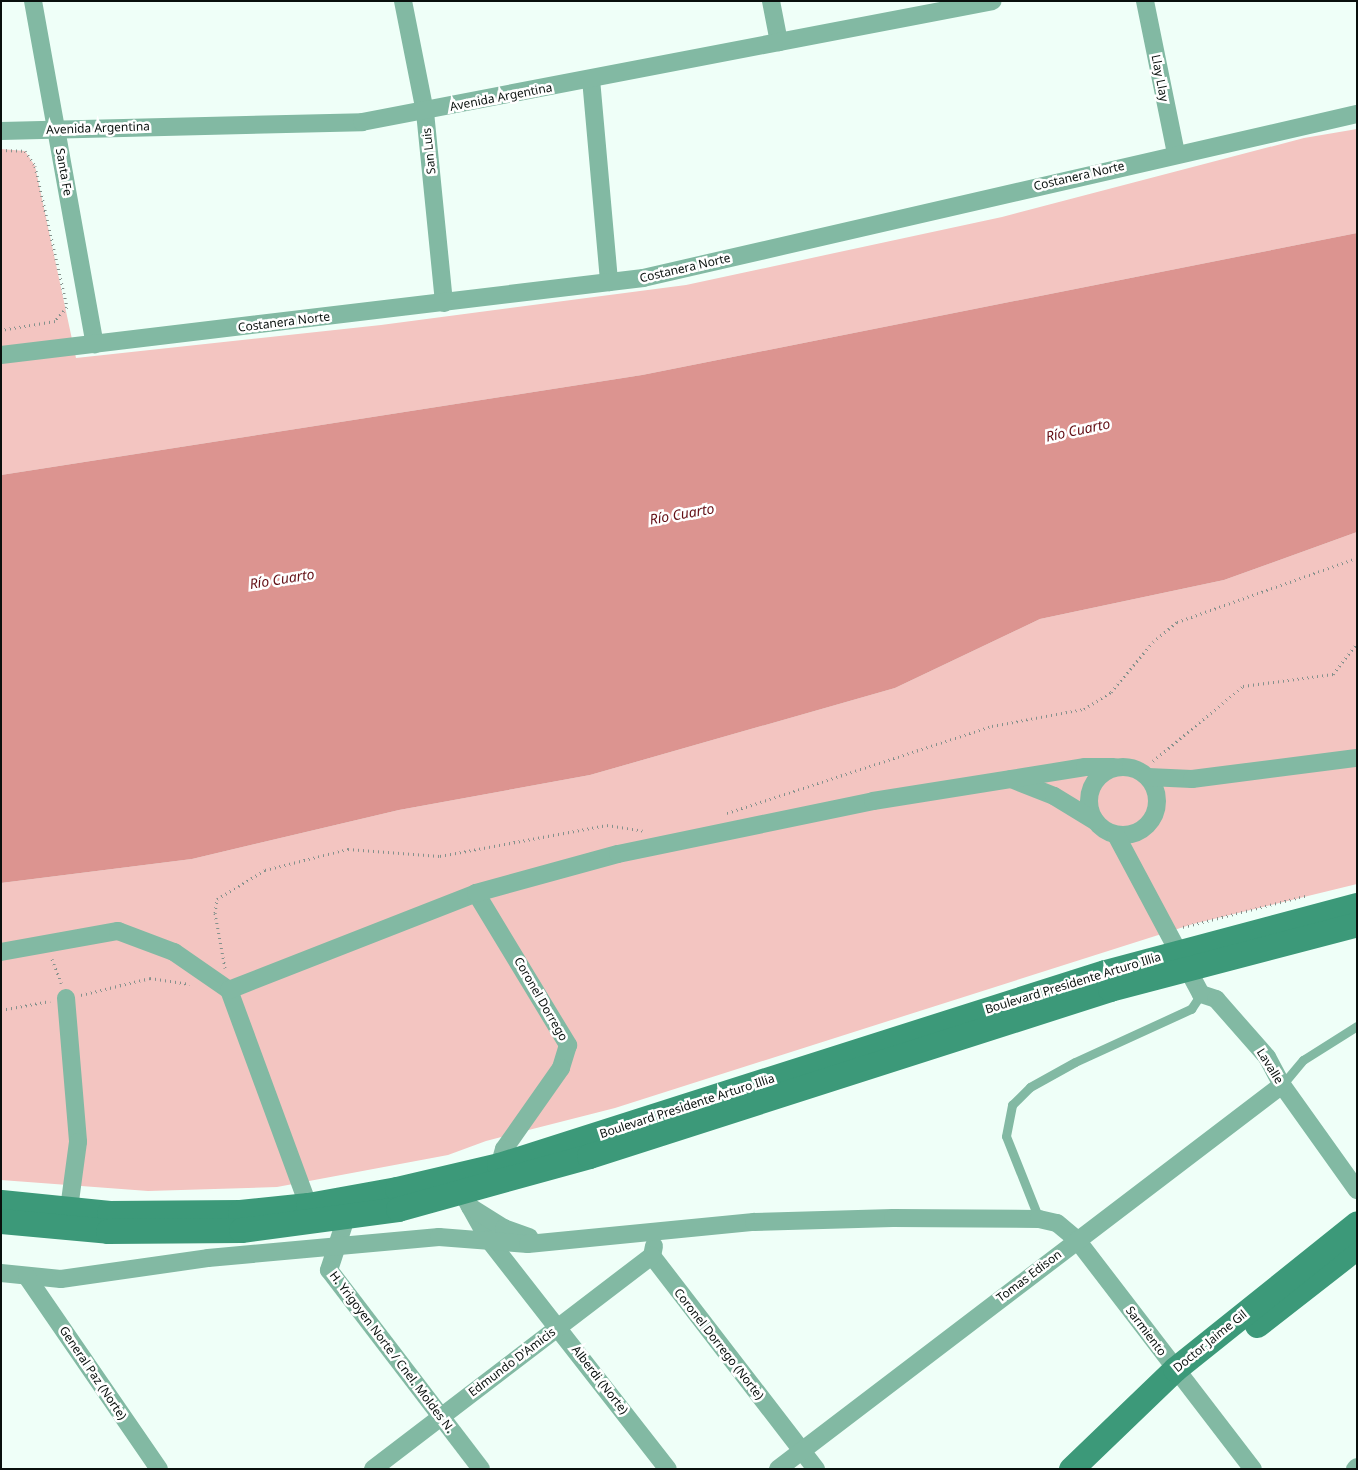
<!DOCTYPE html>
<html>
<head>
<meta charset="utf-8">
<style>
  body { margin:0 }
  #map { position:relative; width:1358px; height:1470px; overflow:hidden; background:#effff8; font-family:"Noto Sans",sans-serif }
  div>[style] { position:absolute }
  .green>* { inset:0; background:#f3c5c1 }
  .water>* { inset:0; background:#dc9490 }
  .path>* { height:3px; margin-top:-1.5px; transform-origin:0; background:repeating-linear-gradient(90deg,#85918c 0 1px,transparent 0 5px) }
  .lane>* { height:9px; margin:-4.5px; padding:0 4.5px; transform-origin:4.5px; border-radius:4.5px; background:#82b9a3 }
  .street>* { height:18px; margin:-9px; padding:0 9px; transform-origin:9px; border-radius:9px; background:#82b9a3 }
  .street>.ring { margin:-9px; padding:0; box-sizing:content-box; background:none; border:18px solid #82b9a3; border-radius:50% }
  .secondary>* { height:25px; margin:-12.5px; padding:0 12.5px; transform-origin:12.5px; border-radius:12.5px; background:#3c9979 }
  span { translate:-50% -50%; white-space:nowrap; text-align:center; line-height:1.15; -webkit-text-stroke:5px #fff; paint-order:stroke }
  .street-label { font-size:12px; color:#09100d }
  .water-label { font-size:14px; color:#630e14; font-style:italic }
  .frame { position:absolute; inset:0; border:2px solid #09100d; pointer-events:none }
</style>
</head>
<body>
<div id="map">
  <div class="green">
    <i style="clip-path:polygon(1357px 129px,1357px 233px,642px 375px,1px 475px,1px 149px,25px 151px,35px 166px,76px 358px,381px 325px,686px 285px,1002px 217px,1304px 138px)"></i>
    <i style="clip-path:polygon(1357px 532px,1357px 884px,1193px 924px,615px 1108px,486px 1141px,448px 1155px,277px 1187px,148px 1191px,1px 1180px,1px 883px,192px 859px,399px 810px,590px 775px,895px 688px,1040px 619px,1224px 580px)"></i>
  </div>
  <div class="water">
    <i style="clip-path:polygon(1357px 233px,1357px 532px,1224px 580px,1040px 619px,895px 688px,590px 775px,399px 810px,192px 859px,1px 883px,1px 475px,642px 375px)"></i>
  </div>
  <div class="path">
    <i style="left:1px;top:150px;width:24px;rotate:2deg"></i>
    <i style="left:25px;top:151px;width:18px;rotate:56deg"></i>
    <i style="left:35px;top:166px;width:145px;rotate:77.2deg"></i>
    <i style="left:67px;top:307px;width:18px;rotate:131deg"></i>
    <i style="left:55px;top:321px;width:55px;rotate:170.5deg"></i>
    <i style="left:1153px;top:761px;width:117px;rotate:-39.8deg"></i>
    <i style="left:1243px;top:686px;width:91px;rotate:-7.6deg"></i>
    <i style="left:1333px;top:674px;width:39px;rotate:-52deg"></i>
    <i style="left:727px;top:813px;width:279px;rotate:-18.2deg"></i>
    <i style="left:992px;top:726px;width:94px;rotate:-10.5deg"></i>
    <i style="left:1084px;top:709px;width:32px;rotate:-32deg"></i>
    <i style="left:1111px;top:692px;width:65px;rotate:-50deg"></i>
    <i style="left:1153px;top:642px;width:31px;rotate:-40deg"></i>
    <i style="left:1177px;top:622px;width:191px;rotate:-19.6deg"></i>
    <i style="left:1183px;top:927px;width:126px;rotate:-14.3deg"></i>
    <i style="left:52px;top:959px;width:26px;rotate:69deg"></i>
    <i style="left:225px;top:968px;width:56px;rotate:-100.3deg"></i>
    <i style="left:215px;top:913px;width:14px;rotate:-82deg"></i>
    <i style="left:217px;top:899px;width:56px;rotate:-31.1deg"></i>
    <i style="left:265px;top:870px;width:86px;rotate:-14.2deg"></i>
    <i style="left:348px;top:849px;width:92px;rotate:4.4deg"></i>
    <i style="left:440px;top:856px;width:170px;rotate:-10.5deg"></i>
    <i style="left:607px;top:825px;width:36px;rotate:9deg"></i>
    <i style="left:81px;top:995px;width:71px;rotate:-13.8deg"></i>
    <i style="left:150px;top:978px;width:40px;rotate:8.5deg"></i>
    <i style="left:1px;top:1010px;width:50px;rotate:-10.4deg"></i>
  </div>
  <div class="lane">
    <i style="left:1282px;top:1085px;width:33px;rotate:-50deg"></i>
    <i style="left:1303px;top:1060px;width:64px;rotate:-32.2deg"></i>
    <i style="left:1039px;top:1219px;width:89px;rotate:-111.7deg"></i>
    <i style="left:1006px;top:1136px;width:32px;rotate:-79deg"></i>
    <i style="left:1012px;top:1105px;width:25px;rotate:-45deg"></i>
    <i style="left:1030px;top:1087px;width:51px;rotate:-29.1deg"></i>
    <i style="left:1075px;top:1062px;width:128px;rotate:-24.6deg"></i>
    <i style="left:1191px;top:1009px;width:18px;rotate:-56deg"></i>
  </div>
  <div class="street">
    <i style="left:33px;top:1px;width:349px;rotate:79.8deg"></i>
    <i style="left:403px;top:1px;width:113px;rotate:78.8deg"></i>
    <i style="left:425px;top:112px;width:192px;rotate:84.3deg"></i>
    <i style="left:771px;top:1px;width:42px;rotate:79deg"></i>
    <i style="left:1145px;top:1px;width:156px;rotate:78.5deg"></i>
    <i style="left:591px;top:79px;width:204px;rotate:84.9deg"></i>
    <i style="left:1px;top:131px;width:361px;rotate:-1.4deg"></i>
    <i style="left:362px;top:122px;width:642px;rotate:-10.86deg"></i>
    <i style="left:1px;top:355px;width:647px;rotate:-6.84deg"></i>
    <i style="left:643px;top:278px;width:733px;rotate:-12.94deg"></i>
    <i class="ring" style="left:1089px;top:767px;width:50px;height:50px"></i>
    <i style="left:1148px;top:777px;width:44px;rotate:2.6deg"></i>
    <i style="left:1192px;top:779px;width:166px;rotate:-7.3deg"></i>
    <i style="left:1011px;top:779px;width:46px;rotate:21.6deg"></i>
    <i style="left:1054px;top:796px;width:48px;rotate:31.4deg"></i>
    <i style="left:1116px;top:835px;width:180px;rotate:61.9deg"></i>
    <i style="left:1201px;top:994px;width:16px;rotate:18deg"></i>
    <i style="left:1216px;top:999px;width:77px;rotate:48.7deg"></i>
    <i style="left:1267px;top:1057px;width:32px;rotate:62deg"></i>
    <i style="left:1282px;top:1085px;width:129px;rotate:54.5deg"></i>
    <i style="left:476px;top:893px;width:178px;rotate:58.8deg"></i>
    <i style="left:568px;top:1045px;width:24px;rotate:107deg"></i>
    <i style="left:561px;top:1068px;width:99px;rotate:125.1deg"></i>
    <i style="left:504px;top:1149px;width:26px;rotate:106deg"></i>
    <i style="left:1px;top:952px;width:119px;rotate:-10.2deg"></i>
    <i style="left:118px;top:931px;width:60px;rotate:20.6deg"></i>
    <i style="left:174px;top:952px;width:67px;rotate:34.6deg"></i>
    <i style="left:229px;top:990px;width:229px;rotate:69.8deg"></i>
    <i style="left:229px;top:990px;width:265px;rotate:-21.4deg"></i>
    <i style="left:476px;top:893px;width:147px;rotate:-15.4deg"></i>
    <i style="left:618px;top:854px;width:260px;rotate:-11.7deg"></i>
    <i style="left:873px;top:801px;width:215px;rotate:-9.1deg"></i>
    <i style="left:1085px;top:767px;width:29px"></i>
    <i style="left:66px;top:998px;width:144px;rotate:85.2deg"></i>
    <i style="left:78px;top:1142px;width:68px;rotate:97.7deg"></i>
    <i style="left:463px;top:1194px;width:51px;rotate:60.9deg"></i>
    <i style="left:488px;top:1239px;width:292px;rotate:52deg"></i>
    <i style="left:344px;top:1206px;width:12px;rotate:81deg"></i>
    <i style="left:346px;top:1218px;width:55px;rotate:108.1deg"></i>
    <i style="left:329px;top:1270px;width:250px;rotate:52.6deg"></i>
    <i style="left:470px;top:1207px;width:40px;rotate:32deg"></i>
    <i style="left:504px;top:1228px;width:27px;rotate:20deg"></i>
    <i style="left:654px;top:1246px;width:10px;rotate:101deg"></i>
    <i style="left:652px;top:1256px;width:269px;rotate:52.4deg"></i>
    <i style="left:1px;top:1273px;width:60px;rotate:5.7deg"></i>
    <i style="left:61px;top:1279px;width:148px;rotate:-8.1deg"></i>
    <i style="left:208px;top:1258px;width:232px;rotate:-5.2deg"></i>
    <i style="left:439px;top:1237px;width:89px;rotate:4.5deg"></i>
    <i style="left:528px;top:1244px;width:227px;rotate:-5.6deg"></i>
    <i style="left:754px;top:1222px;width:139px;rotate:-1.6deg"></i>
    <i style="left:893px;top:1218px;width:146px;rotate:0.4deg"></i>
    <i style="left:1039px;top:1219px;width:18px;rotate:13deg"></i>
    <i style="left:1057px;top:1223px;width:26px;rotate:40deg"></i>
    <i style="left:1077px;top:1240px;width:289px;rotate:52.5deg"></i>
    <i style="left:27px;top:1277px;width:233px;rotate:55.5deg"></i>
    <i style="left:373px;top:1469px;width:351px;rotate:-37.4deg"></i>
    <i style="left:778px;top:1469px;width:634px;rotate:-37.3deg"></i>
    <i style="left:1355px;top:1469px;width:3px;rotate:-45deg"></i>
  </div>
  <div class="secondary">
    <i style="left:1px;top:1202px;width:109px;rotate:5.8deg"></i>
    <i style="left:109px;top:1213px;width:131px;rotate:-0.4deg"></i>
    <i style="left:240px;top:1212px;width:68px;rotate:-5.9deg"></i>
    <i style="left:308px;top:1205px;width:90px;rotate:-10.2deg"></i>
    <i style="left:397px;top:1189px;width:105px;rotate:-13.2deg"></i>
    <i style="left:499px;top:1165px;width:636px;rotate:-17.67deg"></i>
    <i style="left:1105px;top:972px;width:261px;rotate:-14.9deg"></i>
    <i style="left:1px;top:1221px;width:107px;rotate:5.3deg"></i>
    <i style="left:108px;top:1231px;width:133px;rotate:-0.4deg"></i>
    <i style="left:241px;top:1230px;width:158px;rotate:-7.6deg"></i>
    <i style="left:398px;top:1209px;width:198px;rotate:-15.5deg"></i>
    <i style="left:589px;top:1156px;width:547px;rotate:-17.77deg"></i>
    <i style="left:1110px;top:989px;width:255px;rotate:-14.7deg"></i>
    <i style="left:1257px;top:1325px;width:127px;rotate:-38deg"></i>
    <i style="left:1071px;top:1469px;width:144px;rotate:-43.9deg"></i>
    <i style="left:1175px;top:1369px;width:233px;rotate:-38.7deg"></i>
  </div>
  <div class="street-label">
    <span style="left:1160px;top:78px;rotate:79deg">Llay Llay</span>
    <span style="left:501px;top:97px;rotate:-11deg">Avenida Argentina</span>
    <span style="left:98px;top:128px;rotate:-2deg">Avenida Argentina</span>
    <span style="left:429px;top:151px;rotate:-96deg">San Luis</span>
    <span style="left:64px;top:172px;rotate:80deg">Santa Fe</span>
    <span style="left:1079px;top:176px;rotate:-13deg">Costanera Norte</span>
    <span style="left:685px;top:268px;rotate:-13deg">Costanera Norte</span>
    <span style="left:284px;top:322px;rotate:-7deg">Costanera Norte</span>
    <span style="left:1073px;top:983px;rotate:-17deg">Boulevard Presidente Arturo Illia</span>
    <span style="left:541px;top:999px;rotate:60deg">Coronel Dorrego</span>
    <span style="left:1270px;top:1066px;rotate:58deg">Lavalle</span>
    <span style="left:687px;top:1106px;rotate:-18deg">Boulevard Presidente Arturo Illia</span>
    <span style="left:1029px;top:1276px;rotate:-37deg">Tomas Edison</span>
    <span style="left:1146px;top:1331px;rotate:53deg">Sarmiento</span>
    <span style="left:1210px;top:1341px;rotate:-39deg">Doctor Jaime Gil</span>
    <span style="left:719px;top:1344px;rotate:52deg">Coronel Dorrego (Norte)</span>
    <span style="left:392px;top:1352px;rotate:53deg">H. Yrigoyen Norte / Cnel. Moldes N.</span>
    <span style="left:512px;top:1362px;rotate:-37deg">Edmundo D'Amicis</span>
    <span style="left:93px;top:1373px;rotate:56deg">General Paz (Norte)</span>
    <span style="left:600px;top:1380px;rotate:52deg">Alberdi (Norte)</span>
  </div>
  <div class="water-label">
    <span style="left:1078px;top:430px;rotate:-12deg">Río Cuarto</span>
    <span style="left:682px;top:514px;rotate:-10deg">Río Cuarto</span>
    <span style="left:282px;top:579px;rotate:-9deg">Río Cuarto</span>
  </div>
  <div class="frame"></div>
</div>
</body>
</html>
